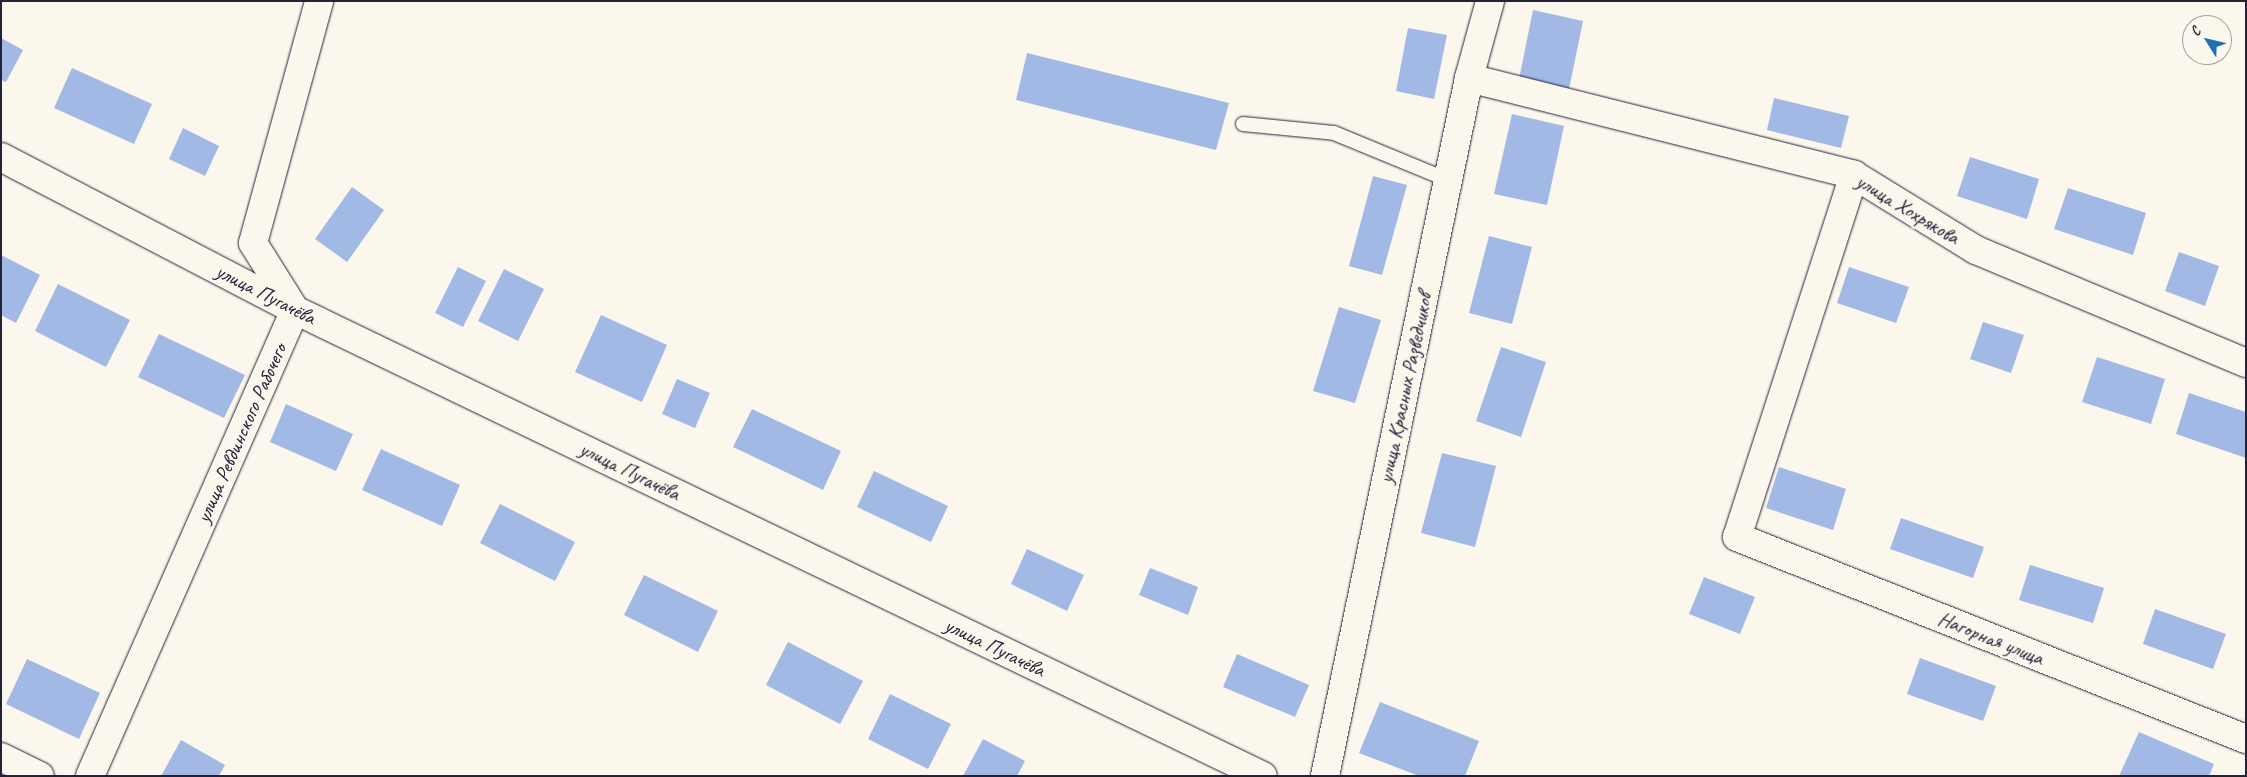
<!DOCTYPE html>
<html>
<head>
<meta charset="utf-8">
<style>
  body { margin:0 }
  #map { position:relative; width:2247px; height:777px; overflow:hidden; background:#fbf7ec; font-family:Caveat,sans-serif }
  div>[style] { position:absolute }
  .building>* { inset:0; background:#a2b9e6 }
  .roads { filter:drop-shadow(0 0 1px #22223b) drop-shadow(0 0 1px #22223b) }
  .lane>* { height:14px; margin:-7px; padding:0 7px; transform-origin:7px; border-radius:7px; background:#fbf7ec }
  .street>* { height:28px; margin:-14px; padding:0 14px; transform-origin:14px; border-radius:14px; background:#fbf7ec }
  span { translate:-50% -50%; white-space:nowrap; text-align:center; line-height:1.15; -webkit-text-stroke:5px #fbf7ec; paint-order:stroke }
  .street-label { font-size:21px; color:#22223b }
  .frame { position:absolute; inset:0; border:2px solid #22223b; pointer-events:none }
  .north { position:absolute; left:2182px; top:15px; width:50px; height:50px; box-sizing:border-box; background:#fbf7ec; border:1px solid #a4a2a5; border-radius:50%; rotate:306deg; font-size:14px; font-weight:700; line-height:20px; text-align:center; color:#22223b }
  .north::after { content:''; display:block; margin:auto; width:18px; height:22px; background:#1f6fb2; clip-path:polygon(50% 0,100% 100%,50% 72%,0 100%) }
</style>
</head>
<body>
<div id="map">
  <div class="building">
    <i style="clip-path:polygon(1533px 10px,1583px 21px,1569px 89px,1519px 79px)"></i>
    <i style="clip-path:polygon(1408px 28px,1447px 35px,1434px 99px,1396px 91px)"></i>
    <i style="clip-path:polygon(1px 38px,23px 50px,6px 82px,1px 80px)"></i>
    <i style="clip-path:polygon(1027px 53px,1229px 103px,1216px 150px,1016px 100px)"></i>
    <i style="clip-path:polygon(72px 68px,152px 104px,134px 144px,54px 108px)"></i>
    <i style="clip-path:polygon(1774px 98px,1849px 116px,1841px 148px,1767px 130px)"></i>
    <i style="clip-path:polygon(1512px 114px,1564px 126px,1547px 205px,1494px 194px)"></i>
    <i style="clip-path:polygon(183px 128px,219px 146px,205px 176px,169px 159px)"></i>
    <i style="clip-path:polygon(1970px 157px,2039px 179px,2027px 219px,1957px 196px)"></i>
    <i style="clip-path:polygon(1373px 176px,1407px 185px,1382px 275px,1349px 266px)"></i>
    <i style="clip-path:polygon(352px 187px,384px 210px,347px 262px,315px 239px)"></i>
    <i style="clip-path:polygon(2068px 188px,2146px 213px,2133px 255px,2054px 229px)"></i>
    <i style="clip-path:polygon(1489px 236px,1532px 247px,1512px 324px,1469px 313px)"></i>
    <i style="clip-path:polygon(2179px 252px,2219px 266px,2205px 306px,2165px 291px)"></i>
    <i style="clip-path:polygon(1px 255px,40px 275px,16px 323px,1px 315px)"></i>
    <i style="clip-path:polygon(458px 267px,486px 281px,463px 327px,435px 313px)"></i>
    <i style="clip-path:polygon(1849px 267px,1909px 287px,1896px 323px,1837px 303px)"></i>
    <i style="clip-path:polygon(504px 269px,544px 289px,518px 341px,478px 321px)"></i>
    <i style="clip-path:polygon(58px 284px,130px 320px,106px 367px,35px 331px)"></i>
    <i style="clip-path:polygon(1339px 307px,1381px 320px,1355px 403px,1313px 391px)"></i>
    <i style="clip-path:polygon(601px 315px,667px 345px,642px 402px,575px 372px)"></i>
    <i style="clip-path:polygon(1983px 322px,2024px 335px,2011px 373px,1970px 359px)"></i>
    <i style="clip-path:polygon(159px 334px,245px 375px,224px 418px,138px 377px)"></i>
    <i style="clip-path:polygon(1501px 347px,1546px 362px,1521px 437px,1476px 421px)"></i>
    <i style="clip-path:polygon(2097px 357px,2165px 379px,2151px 424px,2082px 402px)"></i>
    <i style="clip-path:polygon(677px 379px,710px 393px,695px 428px,662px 414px)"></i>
    <i style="clip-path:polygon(2189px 393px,2246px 412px,2246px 458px,2176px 434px)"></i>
    <i style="clip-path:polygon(286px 404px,353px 434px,336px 471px,270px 442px)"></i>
    <i style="clip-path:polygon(752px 409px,841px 451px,823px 490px,733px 447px)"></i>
    <i style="clip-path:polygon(381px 449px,460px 485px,442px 526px,362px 490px)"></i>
    <i style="clip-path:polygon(1442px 453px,1496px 466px,1475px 547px,1421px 533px)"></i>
    <i style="clip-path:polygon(1779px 467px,1846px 489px,1833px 530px,1766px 508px)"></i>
    <i style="clip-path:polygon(874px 471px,948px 506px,931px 542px,857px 507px)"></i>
    <i style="clip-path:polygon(500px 504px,575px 542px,555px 581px,480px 543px)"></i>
    <i style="clip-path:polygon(1901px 518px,1984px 547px,1973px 578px,1890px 549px)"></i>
    <i style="clip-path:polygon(1027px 549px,1084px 575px,1067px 611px,1011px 584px)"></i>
    <i style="clip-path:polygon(2030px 565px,2104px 588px,2093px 623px,2019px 600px)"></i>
    <i style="clip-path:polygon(1150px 568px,1198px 587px,1188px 615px,1139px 595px)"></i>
    <i style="clip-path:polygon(644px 575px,718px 611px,698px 652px,624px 615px)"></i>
    <i style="clip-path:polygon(1704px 577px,1755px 597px,1740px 634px,1689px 614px)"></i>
    <i style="clip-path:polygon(2155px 609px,2226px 634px,2213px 669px,2143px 644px)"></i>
    <i style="clip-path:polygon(788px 642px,863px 681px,840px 724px,766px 685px)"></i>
    <i style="clip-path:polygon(1237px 654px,1309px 685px,1295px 717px,1223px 687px)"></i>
    <i style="clip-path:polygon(1920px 658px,1996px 686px,1983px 721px,1907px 694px)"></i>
    <i style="clip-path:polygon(27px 659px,100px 693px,79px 739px,6px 704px)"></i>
    <i style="clip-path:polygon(890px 694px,951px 724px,928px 769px,868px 739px)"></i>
    <i style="clip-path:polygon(1380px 702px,1479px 741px,1465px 776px,1419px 776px,1359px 753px)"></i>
    <i style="clip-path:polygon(2139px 732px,2214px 764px,2209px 776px,2119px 776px)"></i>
    <i style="clip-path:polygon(983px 739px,1025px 761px,1017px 776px,963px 776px)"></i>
    <i style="clip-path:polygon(181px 740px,225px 765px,219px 776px,161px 776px)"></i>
  </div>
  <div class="roads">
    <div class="lane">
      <i style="left:1243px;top:124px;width:91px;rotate:5.6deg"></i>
      <i style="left:1334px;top:133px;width:123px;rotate:22.4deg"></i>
    </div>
    <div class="street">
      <i style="left:1469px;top:78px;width:397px;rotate:14.1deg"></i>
      <i style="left:1854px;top:175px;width:143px;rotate:31.6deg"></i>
      <i style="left:1976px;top:250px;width:293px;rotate:22.7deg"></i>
      <i style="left:1px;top:157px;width:331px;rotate:27.5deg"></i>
      <i style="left:295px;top:310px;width:1074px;rotate:25.71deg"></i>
      <i style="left:1854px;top:175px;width:380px;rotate:107.9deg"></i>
      <i style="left:1737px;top:537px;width:548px;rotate:21.65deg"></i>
      <i style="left:1px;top:757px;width:43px;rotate:26deg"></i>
      <i style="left:90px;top:776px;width:509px;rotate:-66.25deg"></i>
      <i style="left:295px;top:310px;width:79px;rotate:-122.1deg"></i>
      <i style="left:253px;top:243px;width:251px;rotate:-74.7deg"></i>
      <i style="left:1325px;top:776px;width:713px;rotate:-78.34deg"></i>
      <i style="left:1469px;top:78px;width:80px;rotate:-74.7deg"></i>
    </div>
  </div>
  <div class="street-label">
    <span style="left:1908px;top:209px;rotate:31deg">улица Хохрякова</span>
    <span style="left:266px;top:294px;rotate:27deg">улица Пугачёва</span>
    <span style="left:1405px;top:388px;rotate:-78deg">улица Красных Разведчиков</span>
    <span style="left:241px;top:433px;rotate:-66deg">улица Ревдинского Рабочего</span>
    <span style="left:630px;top:471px;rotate:26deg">улица Пугачёва</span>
    <span style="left:1991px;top:638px;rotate:22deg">Нагорная улица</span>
    <span style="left:995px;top:647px;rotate:26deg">улица Пугачёва</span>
  </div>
  <div class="frame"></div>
  <div class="north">С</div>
</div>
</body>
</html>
